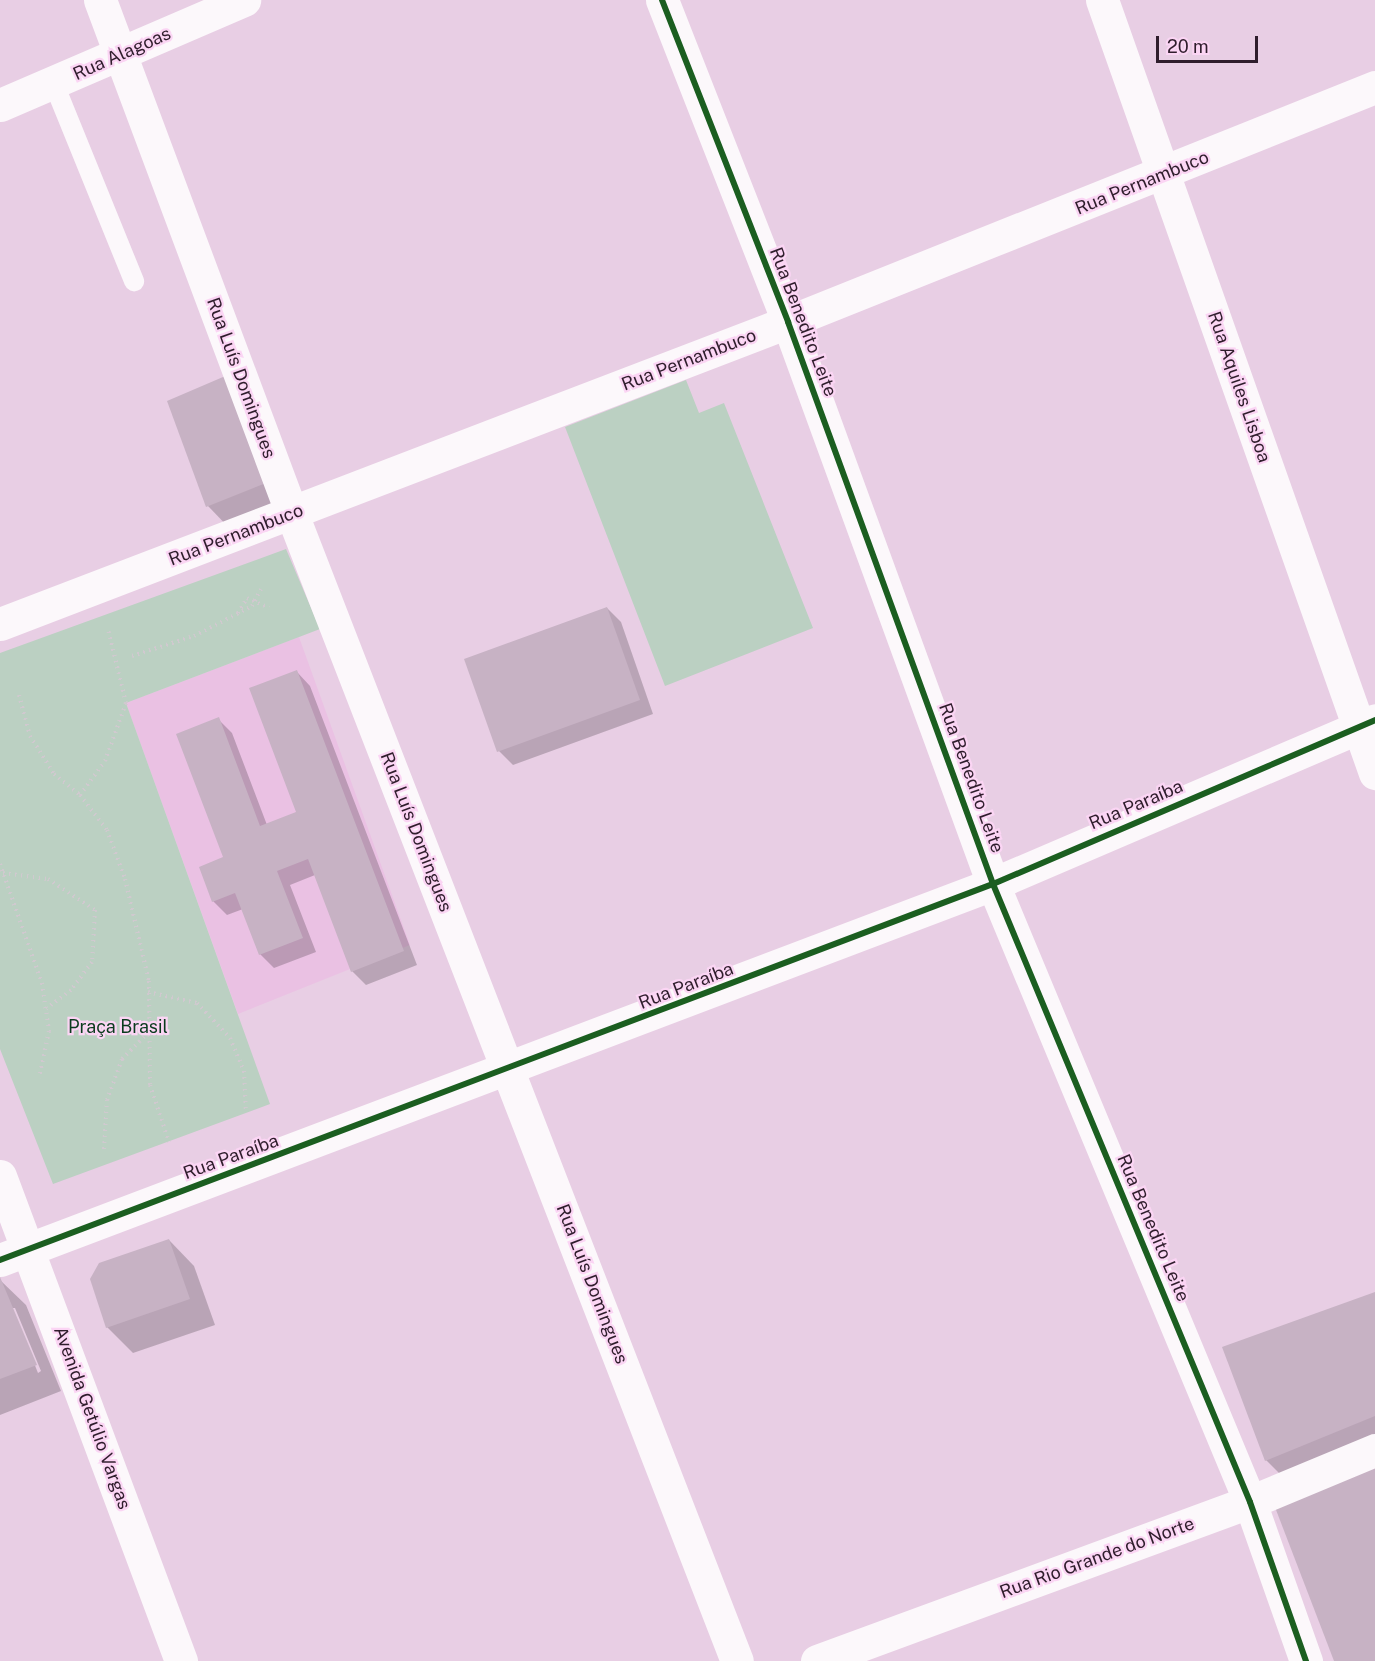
<!DOCTYPE html>
<html>
<head>
<meta charset="utf-8">
<style>
  body { margin:0 }
  #map { position:relative; width:1375px; height:1661px; overflow:hidden; background:#e8cee4; font-family:"Public Sans",sans-serif }
  div>[style] { position:absolute }
  .built>* { inset:0; background:#eac1e3 }
  .green>* { inset:0; background:#bbd0c2 }
  .shadow>* { inset:0; background:#0003 }
  .building>* { inset:0; background:#c7b2c4 }
  .path>* { height:4px; margin-top:-2px; transform-origin:0; background:repeating-linear-gradient(90deg,#d0c9cf 0 1.5px,transparent 0 6px) }
  .service>* { height:20px; margin:-10px; padding:0 10px; transform-origin:10px; border-radius:10px; background:#fcf8fb }
  .minor>* { height:33px; margin:-16.5px; padding:0 16.5px; transform-origin:16.5px; border-radius:16.5px; background:#fcf8fb }
  .tertiary>* { height:33px; margin:-16.5px; padding:0 16.5px; transform-origin:16.5px; border-radius:16.5px; background:#fcf8fb }
  .primary>* { height:33px; margin:-16.5px; padding:0 16.5px; transform-origin:16.5px; border-radius:16.5px; background:#fcf8fb }
  .cycleway>* { height:6px; margin:-3px; padding:0 3px; transform-origin:3px; border-radius:3px; background:#1b5e20 }
  span { translate:-50% -50%; white-space:nowrap; text-align:center; line-height:1.15; -webkit-text-stroke:4.5px #fbd5f4; paint-order:stroke }
  .street-label { font-size:18px; color:#2f1d2c }
  .park-label { font-size:18px; color:#0a3b1d }
  .scale { position:absolute; left:1156px; top:36px; width:102px; height:27px; box-sizing:border-box; border:3px solid #2f1d2c; border-top:0; padding-left:8px; font-size:18px; line-height:21px; white-space:nowrap; color:#2f1d2c; -webkit-text-stroke:4px #fbd5f4; paint-order:stroke }
</style>
</head>
<body>
<div id="map">
  <div class="built">
    <i style="clip-path:polygon(299px 637px,410px 945px,238px 1014px,126px 703px)"></i>
  </div>
  <div class="green">
    <i style="clip-path:polygon(686px 380px,699px 413px,724px 403px,813px 628px,665px 686px,565px 427px)"></i>
    <i style="clip-path:polygon(286px 549px,320px 629px,126px 703px,270px 1104px,53px 1184px,0 1049px,0 653px)"></i>
  </div>
  <div class="shadow">
    <i style="clip-path:polygon(169px 402px,296px 507px,233px 532px,208px 506px)"></i>
    <i style="clip-path:polygon(607px 608px,621px 622px,653px 714px,513px 765px,499px 751px)"></i>
    <i style="clip-path:polygon(297px 672px,310px 686px,417px 965px,366px 985px,352px 971px,315px 875px,290px 885px,316px 952px,274px 968px,260px 954px,243px 909px,227px 915px,213px 901px,225px 858px,218px 719px,232px 733px,267px 825px,297px 813px)"></i>
    <i style="clip-path:polygon(169px 1240px,194px 1266px,215px 1325px,133px 1353px,107px 1327px)"></i>
    <i style="clip-path:polygon(evenodd,0 1280px,26px 1305px,61px 1391px,0 1415px,0 1280px,12px 1308px,15px 1308px,41px 1371px,38px 1373px,12px 1308px)"></i>
    <i style="clip-path:polygon(1375px 1294px,1375px 1441px,1284px 1478px,1266px 1460px)"></i>
  </div>
  <div class="building">
    <i style="clip-path:polygon(230px 374px,271px 481px,206px 507px,167px 401px)"></i>
    <i style="clip-path:polygon(607px 607px,640px 700px,497px 752px,464px 659px)"></i>
    <i style="clip-path:polygon(297px 670px,404px 951px,351px 972px,308px 859px,277px 871px,303px 938px,259px 955px,235px 893px,212px 902px,199px 867px,223px 857px,176px 734px,219px 717px,260px 826px,296px 812px,249px 688px)"></i>
    <i style="clip-path:polygon(169px 1239px,190px 1299px,106px 1328px,90px 1279px,99px 1263px)"></i>
    <i style="clip-path:polygon(0 1277px,37px 1365px,0 1379px)"></i>
    <i style="clip-path:polygon(1375px 1292px,1375px 1416px,1265px 1461px,1222px 1347px)"></i>
    <i style="clip-path:polygon(1375px 1462px,1375px 1661px,1334px 1661px,1273px 1502px)"></i>
  </div>
  <div class="path">
    <i style="left:238px;top:613px;width:17px;rotate:-59deg"></i>
    <i style="left:247px;top:598px;width:24px;rotate:24deg"></i>
    <i style="left:132px;top:656px;width:65px;rotate:-17.9deg"></i>
    <i style="left:194px;top:636px;width:65px;rotate:-27.3deg"></i>
    <i style="left:252px;top:606px;width:19px;rotate:-62deg"></i>
    <i style="left:19px;top:695px;width:42px;rotate:75deg"></i>
    <i style="left:30px;top:736px;width:45px;rotate:57.7deg"></i>
    <i style="left:54px;top:774px;width:33px;rotate:39deg"></i>
    <i style="left:80px;top:795px;width:44px;rotate:52.4deg"></i>
    <i style="left:107px;top:830px;width:52px;rotate:69.8deg"></i>
    <i style="left:125px;top:879px;width:105px;rotate:76.8deg"></i>
    <i style="left:149px;top:981px;width:104px;rotate:89.4deg"></i>
    <i style="left:150px;top:1085px;width:60px;rotate:71.6deg"></i>
    <i style="left:80px;top:795px;width:42px;rotate:-53.7deg"></i>
    <i style="left:105px;top:761px;width:62px;rotate:-70.1deg"></i>
    <i style="left:126px;top:703px;width:76px;rotate:-103.7deg"></i>
    <i style="left:0;top:864px;width:126px;rotate:70.6deg"></i>
    <i style="left:42px;top:983px;width:49px;rotate:81.7deg"></i>
    <i style="left:49px;top:1031px;width:48px;rotate:102deg"></i>
    <i style="left:3px;top:873px;width:45px;rotate:7.6deg"></i>
    <i style="left:48px;top:879px;width:56px;rotate:33.4deg"></i>
    <i style="left:95px;top:910px;width:52px;rotate:93.3deg"></i>
    <i style="left:92px;top:962px;width:35px;rotate:127deg"></i>
    <i style="left:71px;top:990px;width:31px;rotate:143deg"></i>
    <i style="left:148px;top:992px;width:50px;rotate:12.7deg"></i>
    <i style="left:197px;top:1003px;width:48px;rotate:46.7deg"></i>
    <i style="left:230px;top:1038px;width:36px;rotate:67deg"></i>
    <i style="left:244px;top:1071px;width:42px;rotate:87.3deg"></i>
    <i style="left:104px;top:1149px;width:49px;rotate:-86.5deg"></i>
    <i style="left:107px;top:1100px;width:44px;rotate:-69.9deg"></i>
    <i style="left:122px;top:1059px;width:33px;rotate:-45deg"></i>
  </div>
  <div class="service">
    <i style="left:54px;top:84px;width:213px;rotate:67.9deg"></i>
  </div>
  <div class="minor">
    <i style="left:0;top:105px;width:266px;rotate:-23.3deg"></i>
    <i style="left:0;top:624px;width:844px;rotate:-20.97deg"></i>
    <i style="left:788px;top:322px;width:632px;rotate:-21.82deg"></i>
    <i style="left:0;top:1260px;width:1062px;rotate:-20.74deg"></i>
    <i style="left:993px;top:884px;width:416px;rotate:-23.2deg"></i>
  </div>
  <div class="tertiary">
    <i style="left:662px;top:0;width:346px;rotate:68.6deg"></i>
    <i style="left:788px;top:322px;width:598px;rotate:69.96deg"></i>
    <i style="left:993px;top:884px;width:669px;rotate:67.42deg"></i>
    <i style="left:1250px;top:1502px;width:169px;rotate:70.6deg"></i>
    <i style="left:1102px;top:0;width:820px;rotate:70.55deg"></i>
    <i style="left:817px;top:1661px;width:461px;rotate:-20.2deg"></i>
    <i style="left:1250px;top:1502px;width:135px;rotate:-22.6deg"></i>
  </div>
  <div class="primary">
    <i style="left:100px;top:0;width:549px;rotate:69.52deg"></i>
    <i style="left:292px;top:514px;width:1230px;rotate:68.8deg"></i>
    <i style="left:0;top:1176px;width:518px;rotate:69.53deg"></i>
  </div>
  <div class="cycleway">
    <i style="left:662px;top:0;width:346px;rotate:68.6deg"></i>
    <i style="left:788px;top:322px;width:598px;rotate:69.96deg"></i>
    <i style="left:993px;top:884px;width:669px;rotate:67.42deg"></i>
    <i style="left:1250px;top:1502px;width:169px;rotate:70.6deg"></i>
    <i style="left:0;top:1260px;width:1062px;rotate:-20.74deg"></i>
    <i style="left:993px;top:884px;width:416px;rotate:-23.2deg"></i>
  </div>
  <div class="street-label">
    <span style="left:122px;top:54px;rotate:-24deg">Rua Alagoas</span>
    <span style="left:1142px;top:183px;rotate:-22deg">Rua Pernambuco</span>
    <span style="left:803px;top:322px;rotate:69deg">Rua Benedito Leite</span>
    <span style="left:689px;top:360px;rotate:-21deg">Rua Pernambuco</span>
    <span style="left:241px;top:378px;rotate:70deg">Rua Luís Domingues</span>
    <span style="left:1239px;top:387px;rotate:71deg">Rua Aquiles Lisboa</span>
    <span style="left:236px;top:535px;rotate:-21deg">Rua Pernambuco</span>
    <span style="left:971px;top:778px;rotate:70deg">Rua Benedito Leite</span>
    <span style="left:1136px;top:805px;rotate:-23deg">Rua Paraíba</span>
    <span style="left:416px;top:832px;rotate:69deg">Rua Luís Domingues</span>
    <span style="left:686px;top:986px;rotate:-21deg">Rua Paraíba</span>
    <span style="left:231px;top:1157px;rotate:-20deg">Rua Paraíba</span>
    <span style="left:1153px;top:1228px;rotate:67deg">Rua Benedito Leite</span>
    <span style="left:592px;top:1284px;rotate:69deg">Rua Luís Domingues</span>
    <span style="left:92px;top:1418px;rotate:70deg">Avenida Getúlio Vargas</span>
    <span style="left:1097px;top:1558px;rotate:-20deg">Rua Rio Grande do Norte</span>
  </div>
  <div class="park-label">
    <span style="left:118px;top:1027px">Praça Brasil</span>
  </div>
  <div class="scale">20 m</div>
</div>
</body>
</html>
